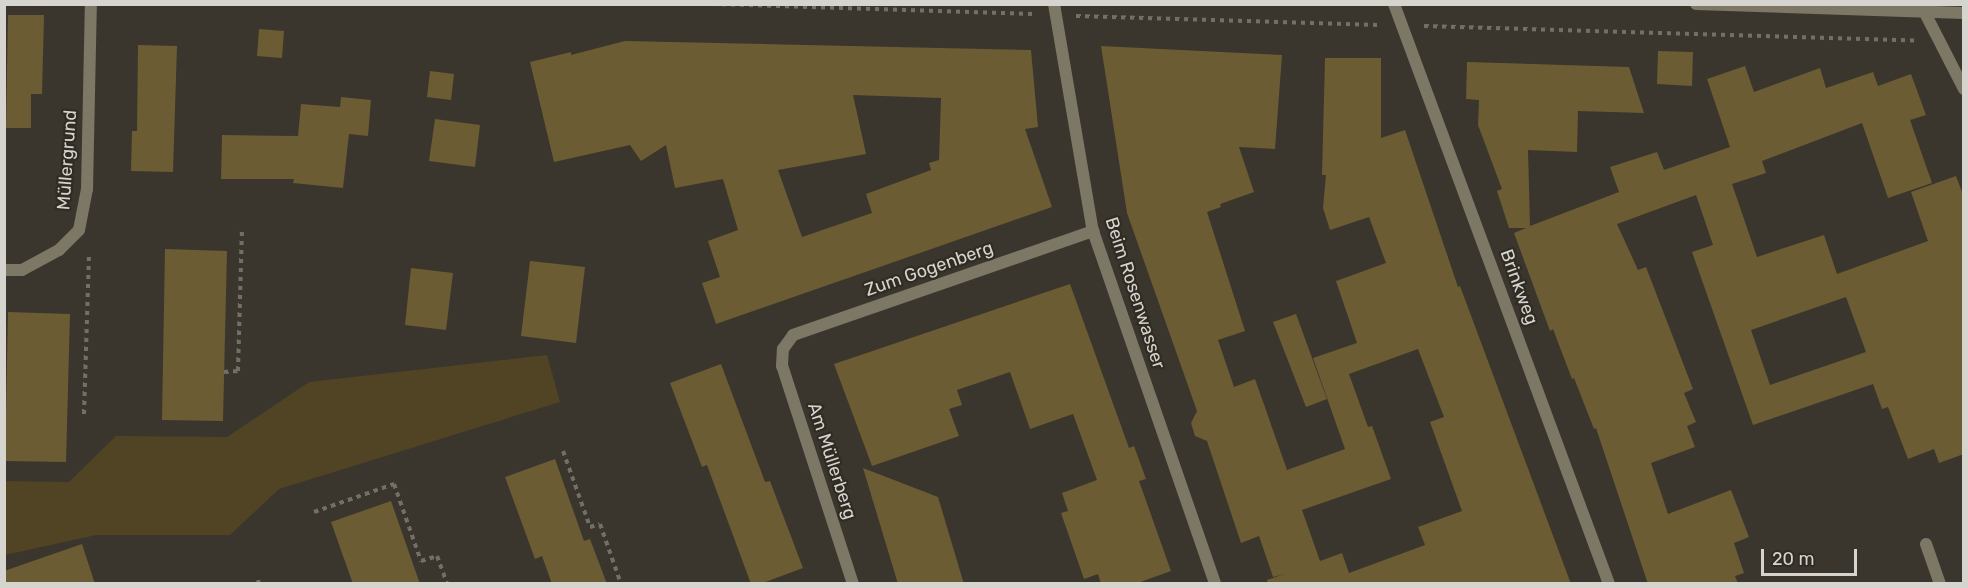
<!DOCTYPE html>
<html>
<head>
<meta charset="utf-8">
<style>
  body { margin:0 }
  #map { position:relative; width:1968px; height:588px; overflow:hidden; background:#3a362d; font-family:Rubik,sans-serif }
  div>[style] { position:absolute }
  .green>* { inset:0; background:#504424 }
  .building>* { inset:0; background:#6b5c33 }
  .path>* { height:4px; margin-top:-2px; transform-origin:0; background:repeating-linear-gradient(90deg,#726f67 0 4.5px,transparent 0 9px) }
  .service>* { height:12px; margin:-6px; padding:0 6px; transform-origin:6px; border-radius:6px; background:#7d7765 }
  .minor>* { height:12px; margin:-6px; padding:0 6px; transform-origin:6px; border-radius:6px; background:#7d7765 }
  .tertiary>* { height:12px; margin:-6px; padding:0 6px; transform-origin:6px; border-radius:6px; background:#7d7765 }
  span { translate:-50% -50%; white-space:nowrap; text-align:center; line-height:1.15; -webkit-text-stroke:4.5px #302c23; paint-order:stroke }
  .street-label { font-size:18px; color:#d6d4cf }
  .frame { position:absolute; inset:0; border:6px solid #d6d4cf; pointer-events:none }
  .scale { position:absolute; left:1761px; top:549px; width:96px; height:27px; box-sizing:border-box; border:3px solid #d6d4cf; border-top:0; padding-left:8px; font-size:18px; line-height:21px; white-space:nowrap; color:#d6d4cf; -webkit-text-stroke:4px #302c23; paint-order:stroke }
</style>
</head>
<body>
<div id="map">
  <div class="green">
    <i style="clip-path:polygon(547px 355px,560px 402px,279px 489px,230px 535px,96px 535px,5px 555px,5px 481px,69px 482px,116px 436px,227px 437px,309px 382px)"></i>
  </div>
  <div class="building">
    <i style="clip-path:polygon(8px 15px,44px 15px,42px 94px,31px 94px,31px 128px,6px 128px)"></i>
    <i style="clip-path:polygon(259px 29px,284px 31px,282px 58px,257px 56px)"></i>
    <i style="clip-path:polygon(evenodd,625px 41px,1031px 50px,1038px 127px,1025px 129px,1052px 207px,716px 324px,702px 283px,720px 277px,708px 241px,738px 230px,723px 179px,675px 188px,666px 145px,641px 161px,630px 145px,554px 162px,530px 62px,571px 52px,571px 55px,625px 41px,853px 95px,941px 98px,939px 160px,929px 163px,931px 170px,866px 194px,872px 213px,802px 237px,778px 170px,866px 154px,853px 95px)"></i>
    <i style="clip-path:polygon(138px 45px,177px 46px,173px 172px,131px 171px,132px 131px,137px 131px)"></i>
    <i style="clip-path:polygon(evenodd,1101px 46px,1282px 55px,1275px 149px,1239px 147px,1254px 192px,1220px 204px,1221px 207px,1207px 212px,1245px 331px,1218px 340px,1234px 387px,1255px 379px,1287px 470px,1345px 449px,1313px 358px,1357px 343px,1336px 281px,1386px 263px,1369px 217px,1330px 230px,1323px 208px,1326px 175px,1322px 175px,1325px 58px,1381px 58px,1381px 138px,1405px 130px,1458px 287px,1460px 286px,1571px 584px,1268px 584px,1267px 580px,1284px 574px,1273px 577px,1259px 536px,1241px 543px,1207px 441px,1195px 436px,1191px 423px,1197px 411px,1127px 213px,1101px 46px,1418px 349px,1444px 417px,1430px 422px,1462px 511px,1418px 527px,1425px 545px,1349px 573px,1342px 553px,1320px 561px,1302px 510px,1391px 479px,1372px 426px,1368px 427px,1349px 374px,1418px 349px)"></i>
    <i style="clip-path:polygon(1658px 51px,1693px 52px,1692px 86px,1657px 84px)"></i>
    <i style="clip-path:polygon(evenodd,1467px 62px,1629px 67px,1644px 113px,1578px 111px,1577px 152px,1528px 150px,1530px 226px,1619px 192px,1610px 167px,1657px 152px,1664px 170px,1730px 147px,1707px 79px,1745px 66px,1754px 92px,1820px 68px,1826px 88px,1873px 72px,1878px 86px,1911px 74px,1926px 115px,1910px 120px,1932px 183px,1888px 198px,1862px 123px,1762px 161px,1766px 173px,1732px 184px,1757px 257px,1824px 235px,1837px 274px,1928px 241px,1911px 192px,1956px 176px,1964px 197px,1964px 454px,1939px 463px,1934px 449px,1908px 459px,1888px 407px,1882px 409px,1873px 384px,1753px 425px,1692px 252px,1713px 245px,1696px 195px,1617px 224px,1638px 270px,1646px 267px,1693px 389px,1684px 393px,1696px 422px,1687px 426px,1695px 447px,1651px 463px,1668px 514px,1731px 490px,1749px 537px,1734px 543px,1744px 573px,1735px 576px,1738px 584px,1648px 584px,1596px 428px,1594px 429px,1574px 378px,1572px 379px,1553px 329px,1550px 331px,1514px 233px,1526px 228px,1509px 228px,1497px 191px,1502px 189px,1478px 125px,1479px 100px,1466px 99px,1467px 62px,1846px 297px,1866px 352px,1770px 385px,1751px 330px,1846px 297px)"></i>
    <i style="clip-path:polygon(430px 71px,454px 74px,451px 100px,427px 97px)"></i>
    <i style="clip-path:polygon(341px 97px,371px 100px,368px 136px,349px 134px,343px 188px,293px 183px,294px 179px,221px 179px,222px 135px,298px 136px,301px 104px,340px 107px)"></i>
    <i style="clip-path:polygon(435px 119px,480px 125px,475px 167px,429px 161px)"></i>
    <i style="clip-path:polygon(165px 249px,227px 251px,223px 421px,162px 420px)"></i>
    <i style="clip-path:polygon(530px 261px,585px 267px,576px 343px,521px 336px)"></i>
    <i style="clip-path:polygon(411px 268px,453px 273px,446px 330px,405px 325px)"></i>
    <i style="clip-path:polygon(1070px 284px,1129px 448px,1134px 446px,1146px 479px,1139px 481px,1171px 571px,1135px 584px,1101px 584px,1098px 574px,1084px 579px,1061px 513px,1068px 511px,1062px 493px,1097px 480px,1073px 414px,1030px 429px,1010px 372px,957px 390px,962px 405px,949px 409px,959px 436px,872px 466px,834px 364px)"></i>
    <i style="clip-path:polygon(8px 312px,70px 314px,66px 462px,5px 461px)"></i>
    <i style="clip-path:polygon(1296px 314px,1327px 399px,1306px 407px,1273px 322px)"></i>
    <i style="clip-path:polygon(721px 364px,765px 482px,770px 481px,803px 568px,760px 584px,751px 584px,707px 465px,702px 467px,670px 383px)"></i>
    <i style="clip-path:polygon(555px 459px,584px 541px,590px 539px,607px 584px,552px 584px,542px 556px,535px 559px,505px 477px)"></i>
    <i style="clip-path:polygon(863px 468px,938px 497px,964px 584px,898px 584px)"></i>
    <i style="clip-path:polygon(391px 501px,420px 584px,353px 584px,331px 522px)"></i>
    <i style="clip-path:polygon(82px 544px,95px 584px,4px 584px,4px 571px)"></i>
  </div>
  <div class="path">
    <i style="left:713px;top:4px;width:320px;rotate:1.8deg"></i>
    <i style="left:1076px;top:16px;width:302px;rotate:1.7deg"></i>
    <i style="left:1424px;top:26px;width:491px;rotate:1.7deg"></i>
    <i style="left:224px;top:372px;width:14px;rotate:-4deg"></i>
    <i style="left:238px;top:371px;width:141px;rotate:-88.4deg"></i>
    <i style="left:84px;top:414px;width:161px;rotate:-88.2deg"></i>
    <i style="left:563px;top:451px;width:81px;rotate:70.4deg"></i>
    <i style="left:590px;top:527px;width:10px;rotate:-17deg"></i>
    <i style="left:600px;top:524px;width:64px;rotate:70.7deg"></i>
    <i style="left:314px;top:512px;width:85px;rotate:-19.3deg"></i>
    <i style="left:394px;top:484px;width:82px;rotate:70.7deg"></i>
    <i style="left:421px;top:561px;width:17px;rotate:-17deg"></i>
    <i style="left:437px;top:556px;width:30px;rotate:70deg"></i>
    <i style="left:258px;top:580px;width:4px;rotate:76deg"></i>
  </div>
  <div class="service">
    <i style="left:1926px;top:544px;width:42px;rotate:70.7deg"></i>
  </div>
  <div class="minor">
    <i style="left:1054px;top:4px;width:230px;rotate:80.3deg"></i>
    <i style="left:1093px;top:231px;width:373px;rotate:70.9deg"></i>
    <i style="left:1394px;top:4px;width:619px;rotate:69.66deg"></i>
    <i style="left:1924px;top:4px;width:7px;rotate:90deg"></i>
    <i style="left:1924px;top:11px;width:88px;rotate:62.9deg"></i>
    <i style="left:4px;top:270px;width:18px"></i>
    <i style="left:22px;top:270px;width:42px;rotate:-28.4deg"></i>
    <i style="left:59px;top:250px;width:28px;rotate:-45deg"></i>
    <i style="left:79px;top:230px;width:42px;rotate:-79deg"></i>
    <i style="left:87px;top:189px;width:185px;rotate:-88.8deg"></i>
    <i style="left:853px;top:584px;width:229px;rotate:-108deg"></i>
    <i style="left:782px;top:366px;width:17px;rotate:-87deg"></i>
    <i style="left:783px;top:349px;width:17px;rotate:-54deg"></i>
    <i style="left:793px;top:335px;width:318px;rotate:-19.1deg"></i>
  </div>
  <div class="tertiary">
    <i style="left:1696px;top:4px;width:268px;rotate:1.9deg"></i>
  </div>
  <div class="street-label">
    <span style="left:67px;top:160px;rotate:-86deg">Müllergrund</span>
    <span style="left:929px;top:269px;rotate:-19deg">Zum Gogenberg</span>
    <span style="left:1519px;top:287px;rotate:70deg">Brinkweg</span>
    <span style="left:1135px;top:293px;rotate:72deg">Beim Rosenwasser</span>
    <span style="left:832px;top:461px;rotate:72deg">Am Müllerberg</span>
  </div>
  <div class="frame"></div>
  <div class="scale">20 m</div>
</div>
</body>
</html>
